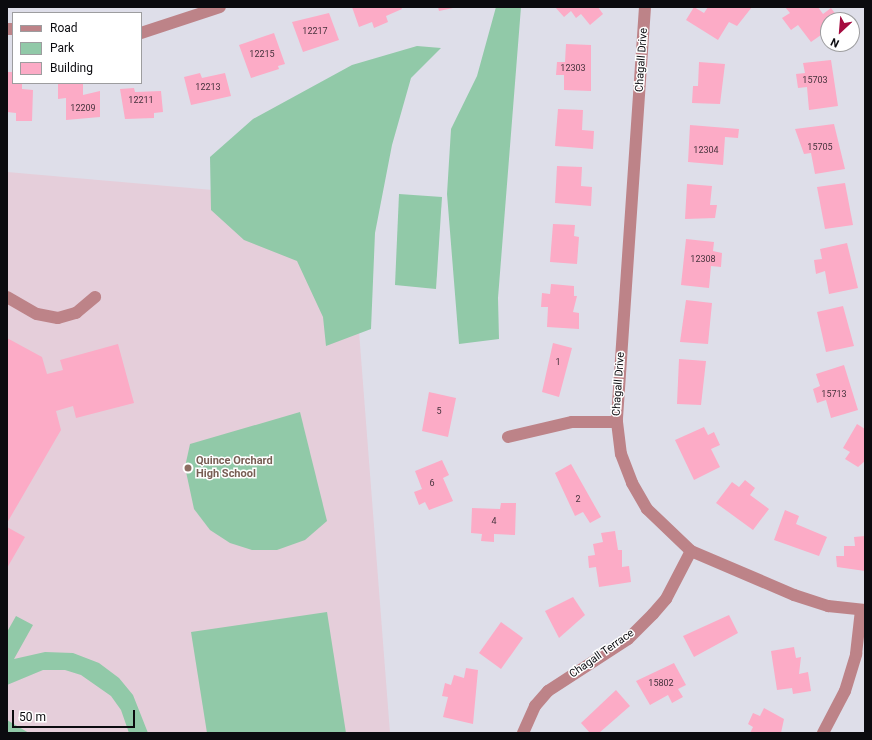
<!DOCTYPE html>
<html>
<head>
<meta charset="utf-8">
<style>
  body { margin:0 }
  #map { position:relative; width:872px; height:740px; overflow:hidden; background:#dedee9; font-family:Roboto,sans-serif }
  div>[style] { position:absolute }
  .education>* { inset:0; background:#e5ceda }
  .green>* { inset:0; background:#91c9a8 }
  .building>* { inset:0; background:#fcabc6 }
  .minor>* { height:12px; margin:-6px; padding:0 6px; transform-origin:6px; border-radius:6px; background:#bd8388 }
  .dots>* { width:11px; height:11px; translate:-50% -50%; box-sizing:border-box; border:2px solid #fff; border-radius:50% }
  span { translate:-50% -50%; white-space:nowrap; text-align:center; line-height:1.15; -webkit-text-stroke:3px #fff; paint-order:stroke }
  .number-label { font-size:9px; color:#47333d }
  .number-label span { -webkit-text-stroke-width:0 }
  .street-label { font-size:11px; color:#0b0b0f }
  .education-label { font-size:11px; color:#785e54; font-weight:700 }
  .left { translate:0 -50%; text-align:left }
  .frame { position:absolute; inset:0; border:8px solid #0b0b0f; pointer-events:none }
  .legend { position:absolute; left:12px; top:12px; width:130px; height:72px; box-sizing:border-box; background:#fff; border:1px solid #9d9d9f; margin:0; padding:5px 7px; list-style:none; font-size:12px; color:#0b0b0f }
  .legend li { display:flex; align-items:center; gap:8px; height:20px }
  .legend b { width:20px; border:1px solid #9d9d9f }
  .north { position:absolute; left:820px; top:12px; width:40px; height:40px; box-sizing:border-box; background:#fff; border:1px solid #9d9d9f; border-radius:50%; rotate:206deg; font-size:11px; font-weight:700; line-height:16px; text-align:center; color:#0b0b0f }
  .north::after { content:''; display:block; margin:auto; width:14px; height:18px; background:#a50c40; clip-path:polygon(50% 0,100% 100%,50% 72%,0 100%) }
  .scale { position:absolute; left:12px; top:710px; width:123px; height:18px; box-sizing:border-box; border:2px solid #0b0b0f; border-top:0; padding-left:5px; font-size:12px; line-height:14px; white-space:nowrap; color:#0b0b0f; -webkit-text-stroke:3px #fff; paint-order:stroke }
</style>
</head>
<body>
<div id="map">
  <div class="education">
    <i style="clip-path:polygon(7px 172px,349px 202px,390px 733px,7px 733px)"></i>
  </div>
  <div class="green">
    <i style="clip-path:polygon(496px 7px,521px 7px,498px 298px,499px 339px,459px 344px,447px 194px,451px 129px,477px 76px)"></i>
    <i style="clip-path:polygon(417px 46px,441px 48px,411px 78px,392px 145px,375px 233px,371px 329px,326px 346px,323px 317px,297px 261px,244px 240px,211px 210px,210px 157px,253px 119px,352px 65px)"></i>
    <i style="clip-path:polygon(399px 194px,442px 197px,436px 289px,395px 285px)"></i>
    <i style="clip-path:polygon(300px 412px,327px 521px,305px 540px,277px 550px,252px 550px,230px 543px,210px 530px,194px 509px,185px 467px,190px 444px)"></i>
    <i style="clip-path:polygon(327px 612px,346px 733px,207px 733px,191px 632px)"></i>
    <i style="clip-path:polygon(16px 616px,33px 625px,14px 659px,45px 652px,73px 653px,99px 663px,119px 678px,133px 695px,148px 733px,129px 733px,121px 710px,111px 696px,81px 675px,65px 670px,43px 670px,7px 685px,7px 632px)"></i>
    <i style="clip-path:polygon(7px 720px,29px 733px,7px 733px)"></i>
  </div>
  <div class="building">
    <i style="clip-path:polygon(352px 7px,401px 7px,402px 9px,386px 16px,388px 22px,374px 28px,372px 22px,359px 27px)"></i>
    <i style="clip-path:polygon(438px 7px,453px 7px,453px 8px,439px 11px)"></i>
    <i style="clip-path:polygon(555px 7px,598px 7px,603px 14px,590px 25px,581px 14px,576px 18px,571px 11px,564px 17px)"></i>
    <i style="clip-path:polygon(694px 7px,704px 13px,708px 7px,752px 7px,737px 26px,729px 22px,718px 40px,686px 20px)"></i>
    <i style="clip-path:polygon(785px 7px,818px 7px,823px 14px,831px 8px,840px 20px,828px 20px,828px 30px,811px 42px,798px 25px,791px 30px,782px 18px,790px 13px)"></i>
    <i style="clip-path:polygon(329px 13px,339px 40px,303px 52px,292px 22px)"></i>
    <i style="clip-path:polygon(274px 33px,285px 64px,278px 66px,279px 69px,251px 78px,239px 45px)"></i>
    <i style="clip-path:polygon(566px 44px,591px 45px,591px 91px,564px 90px,564px 75px,556px 75px,557px 62px,565px 62px)"></i>
    <i style="clip-path:polygon(831px 60px,838px 106px,809px 110px,807px 87px,798px 88px,796px 74px,805px 73px,803px 63px)"></i>
    <i style="clip-path:polygon(699px 62px,725px 64px,720px 104px,692px 103px,693px 86px,698px 86px)"></i>
    <i style="clip-path:polygon(7px 72px,13px 72px,13px 83px,22px 84px,22px 89px,33px 90px,32px 121px,16px 121px,16px 113px,7px 112px)"></i>
    <i style="clip-path:polygon(200px 73px,202px 78px,225px 73px,231px 96px,191px 105px,184px 77px)"></i>
    <i style="clip-path:polygon(58px 83px,83px 83px,83px 95px,100px 91px,100px 117px,66px 120px,66px 98px,58px 99px)"></i>
    <i style="clip-path:polygon(134px 88px,135px 92px,161px 91px,163px 112px,154px 113px,154px 118px,125px 119px,120px 89px)"></i>
    <i style="clip-path:polygon(558px 109px,583px 110px,582px 130px,594px 131px,593px 149px,555px 146px)"></i>
    <i style="clip-path:polygon(834px 124px,845px 169px,815px 174px,811px 153px,804px 154px,795px 129px)"></i>
    <i style="clip-path:polygon(690px 125px,739px 129px,738px 138px,725px 137px,723px 165px,688px 162px)"></i>
    <i style="clip-path:polygon(557px 166px,582px 167px,581px 186px,592px 187px,591px 206px,555px 203px)"></i>
    <i style="clip-path:polygon(845px 183px,853px 225px,825px 229px,817px 187px)"></i>
    <i style="clip-path:polygon(687px 184px,712px 186px,710px 205px,717px 205px,715px 218px,685px 219px)"></i>
    <i style="clip-path:polygon(553px 224px,575px 225px,574px 236px,579px 237px,577px 264px,550px 262px)"></i>
    <i style="clip-path:polygon(686px 239px,714px 242px,713px 251px,722px 253px,721px 267px,711px 266px,709px 288px,681px 285px)"></i>
    <i style="clip-path:polygon(847px 243px,858px 288px,829px 294px,825px 271px,816px 274px,814px 260px,822px 259px,820px 249px)"></i>
    <i style="clip-path:polygon(551px 284px,574px 286px,574px 296px,577px 296px,573px 312px,579px 313px,579px 329px,547px 327px,548px 307px,541px 307px,542px 293px,550px 294px)"></i>
    <i style="clip-path:polygon(686px 300px,712px 303px,708px 344px,680px 342px)"></i>
    <i style="clip-path:polygon(843px 306px,854px 346px,826px 352px,817px 312px)"></i>
    <i style="clip-path:polygon(7px 338px,42px 357px,47px 374px,63px 370px,60px 360px,118px 344px,134px 403px,76px 418px,73px 406px,56px 411px,61px 430px,7px 523px)"></i>
    <i style="clip-path:polygon(553px 343px,572px 348px,559px 397px,542px 392px)"></i>
    <i style="clip-path:polygon(679px 359px,706px 361px,701px 405px,677px 404px)"></i>
    <i style="clip-path:polygon(844px 365px,858px 410px,831px 418px,826px 400px,817px 403px,813px 389px,820px 386px,816px 374px)"></i>
    <i style="clip-path:polygon(429px 392px,456px 398px,448px 437px,422px 431px)"></i>
    <i style="clip-path:polygon(857px 424px,865px 429px,865px 461px,858px 467px,845px 459px,850px 452px,843px 448px)"></i>
    <i style="clip-path:polygon(704px 427px,708px 435px,714px 432px,720px 445px,711px 449px,720px 467px,694px 480px,675px 440px)"></i>
    <i style="clip-path:polygon(442px 460px,449px 475px,443px 478px,453px 501px,429px 510px,425px 502px,419px 505px,414px 492px,422px 489px,415px 471px)"></i>
    <i style="clip-path:polygon(571px 464px,601px 517px,590px 523px,583px 512px,575px 516px,555px 473px)"></i>
    <i style="clip-path:polygon(745px 480px,755px 488px,750px 495px,769px 509px,753px 530px,716px 503px,732px 482px,739px 487px)"></i>
    <i style="clip-path:polygon(501px 503px,516px 503px,515px 535px,494px 534px,494px 542px,481px 541px,482px 534px,471px 533px,472px 508px,500px 509px)"></i>
    <i style="clip-path:polygon(785px 510px,799px 516px,796px 524px,827px 537px,819px 556px,774px 540px)"></i>
    <i style="clip-path:polygon(7px 527px,25px 537px,7px 568px)"></i>
    <i style="clip-path:polygon(615px 531px,618px 550px,622px 550px,622px 567px,629px 566px,631px 582px,599px 587px,596px 567px,589px 568px,588px 556px,595px 555px,593px 544px,603px 542px,601px 533px)"></i>
    <i style="clip-path:polygon(865px 536px,865px 571px,837px 567px,836px 556px,844px 556px,844px 546px,855px 546px,854px 537px)"></i>
    <i style="clip-path:polygon(573px 597px,585px 615px,559px 638px,545px 611px)"></i>
    <i style="clip-path:polygon(729px 615px,738px 633px,694px 657px,683px 636px)"></i>
    <i style="clip-path:polygon(501px 622px,523px 638px,501px 669px,479px 653px)"></i>
    <i style="clip-path:polygon(794px 647px,796px 658px,801px 657px,799px 674px,808px 672px,811px 691px,793px 694px,792px 688px,777px 690px,771px 651px)"></i>
    <i style="clip-path:polygon(674px 663px,686px 685px,678px 689px,683px 697px,672px 703px,668px 695px,650px 705px,636px 681px)"></i>
    <i style="clip-path:polygon(466px 668px,478px 670px,473px 724px,443px 717px,448px 697px,442px 696px,445px 683px,451px 685px,454px 675px,464px 678px)"></i>
    <i style="clip-path:polygon(616px 690px,630px 706px,599px 733px,590px 733px,581px 723px)"></i>
    <i style="clip-path:polygon(764px 708px,784px 719px,781px 733px,750px 733px,753px 727px,748px 724px,753px 713px,760px 716px)"></i>
  </div>
  <div class="minor">
    <i style="left:645px;top:7px;width:416px;rotate:93.9deg"></i>
    <i style="left:617px;top:422px;width:32px;rotate:83deg"></i>
    <i style="left:621px;top:454px;width:31px;rotate:69deg"></i>
    <i style="left:632px;top:483px;width:30px;rotate:60deg"></i>
    <i style="left:647px;top:509px;width:61px;rotate:43.7deg"></i>
    <i style="left:691px;top:551px;width:112px;rotate:23.1deg"></i>
    <i style="left:794px;top:595px;width:36px;rotate:18deg"></i>
    <i style="left:828px;top:606px;width:37px;rotate:6deg"></i>
    <i style="left:7px;top:29px;width:6px"></i>
    <i style="left:141px;top:33px;width:83px;rotate:-18.2deg"></i>
    <i style="left:7px;top:297px;width:34px;rotate:30deg"></i>
    <i style="left:37px;top:314px;width:21px;rotate:11deg"></i>
    <i style="left:58px;top:318px;width:19px;rotate:-16deg"></i>
    <i style="left:76px;top:313px;width:25px;rotate:-40deg"></i>
    <i style="left:508px;top:437px;width:66px;rotate:-13.2deg"></i>
    <i style="left:572px;top:422px;width:45px"></i>
    <i style="left:523px;top:733px;width:30px;rotate:-66deg"></i>
    <i style="left:535px;top:706px;width:20px;rotate:-49deg"></i>
    <i style="left:548px;top:691px;width:95px;rotate:-33deg"></i>
    <i style="left:628px;top:639px;width:35px;rotate:-45deg"></i>
    <i style="left:653px;top:614px;width:20px;rotate:-49deg"></i>
    <i style="left:666px;top:599px;width:54px;rotate:-62.5deg"></i>
    <i style="left:823px;top:733px;width:47px;rotate:-62.4deg"></i>
    <i style="left:845px;top:691px;width:39px;rotate:-73deg"></i>
    <i style="left:856px;top:654px;width:44px;rotate:-83.5deg"></i>
  </div>
  <div class="dots">
    <i style="left:188px;top:468px;background:#8d6e63"></i>
  </div>
  <div class="number-label">
    <span style="left:315px;top:31px">12217</span>
    <span style="left:262px;top:54px">12215</span>
    <span style="left:573px;top:68px">12303</span>
    <span style="left:815px;top:80px">15703</span>
    <span style="left:208px;top:87px">12213</span>
    <span style="left:141px;top:100px">12211</span>
    <span style="left:83px;top:108px">12209</span>
    <span style="left:820px;top:147px">15705</span>
    <span style="left:706px;top:150px">12304</span>
    <span style="left:703px;top:259px">12308</span>
    <span style="left:558px;top:362px">1</span>
    <span style="left:834px;top:394px">15713</span>
    <span style="left:439px;top:411px">5</span>
    <span style="left:432px;top:483px">6</span>
    <span style="left:578px;top:499px">2</span>
    <span style="left:494px;top:521px">4</span>
    <span style="left:661px;top:683px">15802</span>
  </div>
  <div class="street-label">
    <span style="left:642px;top:60px;rotate:-86deg">Chagall Drive</span>
    <span style="left:619px;top:384px;rotate:-86deg">Chagall Drive</span>
    <span style="left:602px;top:654px;rotate:-35deg">Chagall Terrace</span>
  </div>
  <div class="education-label">
    <span class="left" style="left:196px;top:468px">Quince Orchard<br>High School</span>
  </div>
  <div class="frame"></div>
  <ul class="legend">
  <li><b style="height:5px;background:#bd8388"></b>Road</li>
  <li><b style="height:11px;background:#91c9a8"></b>Park</li>
  <li><b style="height:11px;background:#fcabc6"></b>Building</li>
  </ul>
  <div class="north">N</div>
  <div class="scale">50 m</div>
</div>
</body>
</html>
